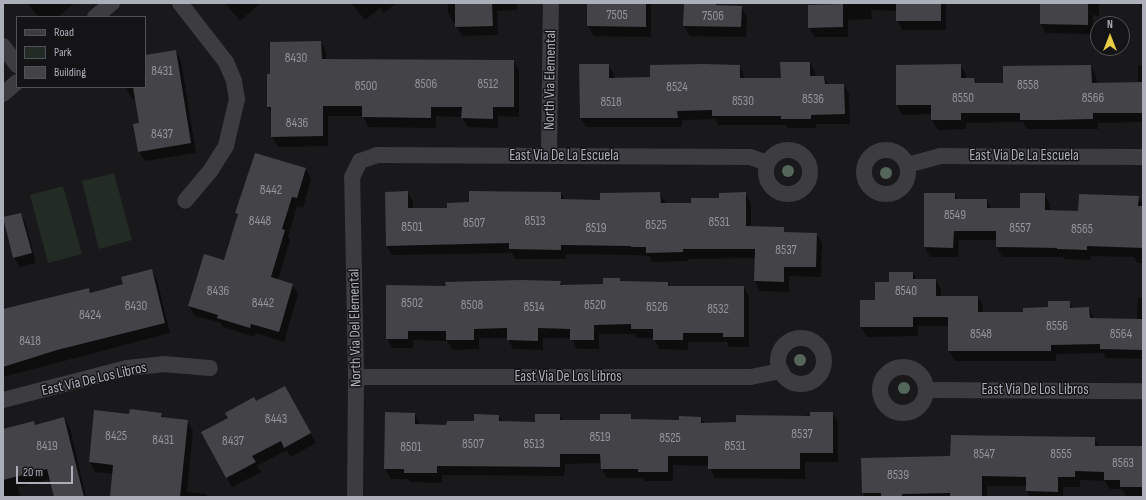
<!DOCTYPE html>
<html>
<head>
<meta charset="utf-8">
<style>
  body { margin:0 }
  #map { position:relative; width:1146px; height:500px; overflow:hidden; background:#19191b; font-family:"Sofia Sans Condensed",sans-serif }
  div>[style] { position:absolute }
  .green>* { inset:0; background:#232b25 }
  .shadow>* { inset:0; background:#0007 }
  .building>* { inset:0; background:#434348 }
  .minor>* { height:16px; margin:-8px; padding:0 8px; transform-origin:8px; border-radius:8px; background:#3c3c41 }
  .minor>.ring { margin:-8px; padding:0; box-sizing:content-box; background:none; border:16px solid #3c3c41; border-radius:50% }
  .trees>* { width:12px; height:12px; margin:-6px; border-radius:50%; background:#546559 }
  span { translate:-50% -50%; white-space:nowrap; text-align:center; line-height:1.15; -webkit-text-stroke:3px #141416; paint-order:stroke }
  .number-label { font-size:13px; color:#92939d }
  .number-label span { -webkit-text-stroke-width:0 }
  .street-label { font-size:15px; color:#acaeb9 }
  .frame { position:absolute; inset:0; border:4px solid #acaeb9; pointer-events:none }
  .legend { position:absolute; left:16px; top:16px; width:130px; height:72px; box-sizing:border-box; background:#141416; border:1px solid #515257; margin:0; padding:5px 7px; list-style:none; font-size:12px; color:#acaeb9 }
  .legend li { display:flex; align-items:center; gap:8px; height:20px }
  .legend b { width:20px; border:1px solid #515257 }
  .north { position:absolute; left:1090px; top:16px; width:40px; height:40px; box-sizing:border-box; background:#141416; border:1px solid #515257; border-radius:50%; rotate:0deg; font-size:11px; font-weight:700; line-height:16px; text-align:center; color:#acaeb9 }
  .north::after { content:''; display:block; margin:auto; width:14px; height:18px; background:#e6cd45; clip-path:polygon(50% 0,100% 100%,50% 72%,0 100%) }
  .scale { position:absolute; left:16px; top:466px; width:57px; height:18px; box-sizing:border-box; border:2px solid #acaeb9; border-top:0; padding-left:5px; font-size:12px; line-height:14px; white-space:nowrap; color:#acaeb9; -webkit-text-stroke:3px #141416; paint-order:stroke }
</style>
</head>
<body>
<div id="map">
  <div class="green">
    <i style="clip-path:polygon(114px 173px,132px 240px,99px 249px,82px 181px)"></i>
    <i style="clip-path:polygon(63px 186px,82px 254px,48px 263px,30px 195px)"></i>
  </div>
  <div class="shadow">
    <i style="clip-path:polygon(27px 3px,75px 3px,58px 17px,39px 17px)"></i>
    <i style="clip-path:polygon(225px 3px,261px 3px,240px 21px)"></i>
    <i style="clip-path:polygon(351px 3px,396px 3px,384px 13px,380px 8px,365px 20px)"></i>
    <i style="clip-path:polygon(448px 3px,517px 3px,517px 10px,497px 11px,498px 35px,462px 36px,456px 26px,456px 22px,454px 23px,448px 13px)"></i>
    <i style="clip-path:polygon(614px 3px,651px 3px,651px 37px,594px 36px,588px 26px,588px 4px)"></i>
    <i style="clip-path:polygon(685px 3px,721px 3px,721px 6px,741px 7px,747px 17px,746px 37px,690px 36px,684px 26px)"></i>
    <i style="clip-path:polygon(835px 3px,946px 3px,946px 30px,902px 30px,897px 20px,897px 11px,871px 10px,872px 19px,848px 20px,848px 37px,815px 37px,809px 28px,835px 5px)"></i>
    <i style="clip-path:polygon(1041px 3px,1099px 3px,1099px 16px,1093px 15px,1093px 34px,1046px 33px,1041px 24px)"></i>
    <i style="clip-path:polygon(1139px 3px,1143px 3px,1143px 10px)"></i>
    <i style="clip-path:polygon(321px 42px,326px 52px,326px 60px,514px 61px,519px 71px,519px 117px,498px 116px,498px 128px,468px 127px,462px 117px,436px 116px,436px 128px,368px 127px,363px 116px,328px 116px,328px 146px,278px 147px,272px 137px,272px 113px,268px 107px,268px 75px,271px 75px)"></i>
    <i style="clip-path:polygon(176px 51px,181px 61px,196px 153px,145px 161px,139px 152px,140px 124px,136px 99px,132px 99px,126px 87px,145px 87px,145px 56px)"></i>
    <i style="clip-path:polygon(810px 63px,815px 72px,815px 77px,824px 77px,829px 85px,844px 85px,849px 94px,850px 124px,816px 124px,816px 128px,788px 128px,786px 125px,718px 125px,715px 119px,682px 120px,682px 127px,586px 127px,581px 118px,608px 65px,614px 74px,614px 79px,651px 78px,740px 66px,745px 79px,782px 79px)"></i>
    <i style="clip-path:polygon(960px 65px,966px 74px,966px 79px,974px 79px,977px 84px,1004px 84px,1091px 66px,1096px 76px,1097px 84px,1138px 83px,1138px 65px,1143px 65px,1143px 125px,1142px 122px,1098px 123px,1098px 129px,1027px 129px,1023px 122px,966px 123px,966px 129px,938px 130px,932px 120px,932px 114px,902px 115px,897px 105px)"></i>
    <i style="clip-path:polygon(256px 154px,306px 169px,311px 179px,303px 208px,297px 206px,288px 237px,290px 240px,278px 280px,292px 285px,298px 294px,284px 342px,256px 333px,255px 337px,223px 327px,221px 323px,195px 316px,189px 306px,225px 261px,238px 216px,236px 213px)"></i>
    <i style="clip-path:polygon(408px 192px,413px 202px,413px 209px,448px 209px,470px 203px,561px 193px,565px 200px,601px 201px,660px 193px,666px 204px,692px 204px,745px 193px,751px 203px,751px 227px,783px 228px,786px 234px,817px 234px,822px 244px,821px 277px,789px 276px,789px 292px,760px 291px,755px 281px,755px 258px,688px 259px,688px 261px,652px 262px,649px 256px,636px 255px,566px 254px,566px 259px,515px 259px,512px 253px,392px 255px,387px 246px)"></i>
    <i style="clip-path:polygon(925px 194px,955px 194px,958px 200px,987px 200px,991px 209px,1021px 209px,1044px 194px,1050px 204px,1050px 211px,1079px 212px,1138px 197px,1143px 205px,1143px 263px,1137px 263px,1134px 257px,1091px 256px,1091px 260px,1064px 259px,1063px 257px,1002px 257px,997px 247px,997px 240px,959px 240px,958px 257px,930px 257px,925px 247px)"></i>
    <i style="clip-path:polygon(21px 214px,26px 224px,36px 263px,20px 267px,14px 258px)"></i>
    <i style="clip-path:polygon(151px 270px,157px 280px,170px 333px,3px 377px,3px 318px,88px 289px,91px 293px,124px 285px)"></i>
    <i style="clip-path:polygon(913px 273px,917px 280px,936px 280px,941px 289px,941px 297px,978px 297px,983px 306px,983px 313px,1024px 313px,1049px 308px,1069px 302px,1073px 309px,1089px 308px,1094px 319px,1137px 319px,1138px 298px,1143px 298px,1143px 359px,1106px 358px,1103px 353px,1056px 354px,1056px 361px,955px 361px,949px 351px,949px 326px,918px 326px,918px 336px,867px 337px,861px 327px,861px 301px,877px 301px,890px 283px)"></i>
    <i style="clip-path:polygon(619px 279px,621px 282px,668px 283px,670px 287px,744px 287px,749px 297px,749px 347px,729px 347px,727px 342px,688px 342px,688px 350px,659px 349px,654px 338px,637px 338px,635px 334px,599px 334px,599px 349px,577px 349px,571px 338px,543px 338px,543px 350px,513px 349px,508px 338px,479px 338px,479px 349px,453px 350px,447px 341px,413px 340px,413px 348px,392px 348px,387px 338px,447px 287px,560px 282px,562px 286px,604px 285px)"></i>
    <i style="clip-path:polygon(290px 396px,316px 443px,290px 457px,287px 450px,257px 466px,261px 472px,232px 487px,227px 478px,229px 418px,256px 402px)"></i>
    <i style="clip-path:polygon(833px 413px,838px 423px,838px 462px,805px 462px,805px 479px,715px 478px,709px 466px,673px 465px,673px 481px,644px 481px,643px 478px,607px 478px,602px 469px,601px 463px,565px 464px,564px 476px,442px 475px,442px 483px,410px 482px,408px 479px,391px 479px,385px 469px,415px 414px,420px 425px,447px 426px,475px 422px,499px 416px,503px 422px,536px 423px,559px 415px,563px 421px,601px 421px,630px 415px,633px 420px,680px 421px,701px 418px,704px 423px,737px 423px)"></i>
    <i style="clip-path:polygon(161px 414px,164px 419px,187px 421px,193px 431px,187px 492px,206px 494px,208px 497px,111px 497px,114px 474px,95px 472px,90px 462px,130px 415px)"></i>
    <i style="clip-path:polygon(64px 418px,70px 428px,86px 497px,54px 497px,50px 479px,18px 487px,20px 497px,3px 497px,3px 430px,34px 422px,36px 426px)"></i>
    <i style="clip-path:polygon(1094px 438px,1100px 447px,1143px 447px,1143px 496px,1126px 496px,1122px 489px,1110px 489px,1105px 481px,1080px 480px,1080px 487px,1063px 487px,1063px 497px,1030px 497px,1027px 491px,1027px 486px,987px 486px,987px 497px,865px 497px,863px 493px,862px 459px,951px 457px)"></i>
  </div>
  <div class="building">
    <i style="clip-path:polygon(455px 3px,492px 3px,493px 26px,455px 27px)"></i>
    <i style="clip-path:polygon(587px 3px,646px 3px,646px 27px,587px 26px)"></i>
    <i style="clip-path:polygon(684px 3px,716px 3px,716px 5px,742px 6px,741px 27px,683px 26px)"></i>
    <i style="clip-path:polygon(896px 3px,941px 3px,941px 21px,896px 21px)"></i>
    <i style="clip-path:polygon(1040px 3px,1088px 3px,1088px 25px,1040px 24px)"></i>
    <i style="clip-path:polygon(843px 4px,843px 27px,808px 28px,808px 5px)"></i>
    <i style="clip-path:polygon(321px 41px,322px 59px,514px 60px,514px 107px,493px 107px,493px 119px,461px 118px,462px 107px,431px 107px,431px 118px,362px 117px,362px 106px,323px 106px,323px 136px,271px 137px,271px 107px,267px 107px,267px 74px,270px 74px,270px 42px)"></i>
    <i style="clip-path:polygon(176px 50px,191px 143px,138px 152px,133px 124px,139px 123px,133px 87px,145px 87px,145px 55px)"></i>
    <i style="clip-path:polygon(780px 62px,810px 62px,810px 76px,824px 76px,825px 84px,844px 84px,845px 114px,811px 115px,811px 119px,781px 119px,781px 116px,712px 116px,712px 110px,677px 111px,678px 118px,580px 118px,579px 64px,609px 64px,609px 78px,650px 77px,650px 65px,704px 64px,740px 65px,740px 78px,781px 78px)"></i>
    <i style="clip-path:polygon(961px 64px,961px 78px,974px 78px,975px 83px,1003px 83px,1003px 66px,1091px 65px,1092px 83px,1143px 82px,1143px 113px,1093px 113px,1093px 119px,1053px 120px,1020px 120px,1020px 113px,961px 113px,961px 120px,931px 120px,931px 105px,896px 105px,896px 65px)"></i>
    <i style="clip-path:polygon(255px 153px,306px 168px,297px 198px,292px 197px,282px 229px,285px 230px,271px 277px,293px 284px,279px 332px,251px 324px,250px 328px,217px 318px,218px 315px,188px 306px,204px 254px,224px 260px,238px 214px,235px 213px)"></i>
    <i style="clip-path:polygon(408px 191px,408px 208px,447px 208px,447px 203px,469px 202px,469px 191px,561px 192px,561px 199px,600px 200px,600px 193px,660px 192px,661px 203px,691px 203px,691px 198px,719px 198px,719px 193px,746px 192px,746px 226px,784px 227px,784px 232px,817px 233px,816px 267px,784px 267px,784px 282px,754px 281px,755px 249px,683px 249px,683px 252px,646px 253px,646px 247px,631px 247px,631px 246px,561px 245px,561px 250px,509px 249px,509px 243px,386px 246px,385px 192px)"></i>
    <i style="clip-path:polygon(924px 193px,955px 193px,955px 199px,987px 199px,987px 208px,1020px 208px,1020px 193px,1045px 193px,1045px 210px,1078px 211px,1079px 194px,1139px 196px,1138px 206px,1143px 206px,1143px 248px,1087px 246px,1087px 250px,1057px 249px,1057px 248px,996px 247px,996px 231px,954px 231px,953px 248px,924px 247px)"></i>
    <i style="clip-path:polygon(21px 213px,32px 253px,13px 258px,3px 217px)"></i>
    <i style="clip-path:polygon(152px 269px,165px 323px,57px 350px,3px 367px,3px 309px,89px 288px,90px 293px,123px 284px,121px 277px)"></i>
    <i style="clip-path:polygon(889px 272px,913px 272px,913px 279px,936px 279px,936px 296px,978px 296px,978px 312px,1023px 312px,1023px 308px,1048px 307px,1048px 301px,1070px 301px,1070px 308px,1089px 307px,1090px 318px,1143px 319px,1143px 350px,1100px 349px,1100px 344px,1051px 345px,1051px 351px,948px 351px,948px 317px,913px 317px,913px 327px,860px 327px,860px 300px,875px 300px,875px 282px,889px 282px)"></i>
    <i style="clip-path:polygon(603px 278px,620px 278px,620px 281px,668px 282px,668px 286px,744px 286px,744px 337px,723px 337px,723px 333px,683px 333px,683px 340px,653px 340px,653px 329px,631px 329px,631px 324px,594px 325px,594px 340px,570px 340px,570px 329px,538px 328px,538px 341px,507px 340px,507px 328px,474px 329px,474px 340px,446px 340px,446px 331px,408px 331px,408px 339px,386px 339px,386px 285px,446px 286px,445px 282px,522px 280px,561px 281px,560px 285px,603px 284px)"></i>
    <i style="clip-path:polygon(285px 386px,311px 433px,284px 448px,281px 441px,252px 456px,256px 462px,226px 478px,201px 432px,228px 418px,225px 413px,254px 397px,256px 401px)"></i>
    <i style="clip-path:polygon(130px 409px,162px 413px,161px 417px,188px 420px,180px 497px,110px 497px,113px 465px,89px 462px,94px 410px,129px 414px)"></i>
    <i style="clip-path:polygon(385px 412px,415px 413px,415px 424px,446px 425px,447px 421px,474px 421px,474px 414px,499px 415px,499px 421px,535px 422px,535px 414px,560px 414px,560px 420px,600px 420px,600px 414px,631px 414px,631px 419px,679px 420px,679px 416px,701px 417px,701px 423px,736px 422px,736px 415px,810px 416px,810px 412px,833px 412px,833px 453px,800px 453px,800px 469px,708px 469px,708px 456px,668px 456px,668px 472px,638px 472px,638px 469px,601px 469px,600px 454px,560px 454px,560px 467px,437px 466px,437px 473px,404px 473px,404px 469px,384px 469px)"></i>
    <i style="clip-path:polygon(64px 417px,84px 497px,54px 497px,47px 469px,3px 480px,3px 429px,34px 421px,35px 425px)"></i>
    <i style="clip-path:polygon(951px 435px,1095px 437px,1095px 446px,1143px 446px,1143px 487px,1120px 487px,1120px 480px,1104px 480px,1104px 472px,1075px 471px,1075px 477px,1058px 477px,1058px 492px,1026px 491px,1026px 477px,982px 476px,982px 497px,950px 497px,950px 493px,902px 494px,902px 497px,881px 497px,881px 493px,862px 493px,861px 458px,950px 456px)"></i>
  </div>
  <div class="minor">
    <i style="left:180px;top:3px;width:75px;rotate:52.1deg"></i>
    <i style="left:226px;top:62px;width:21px;rotate:67deg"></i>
    <i style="left:234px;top:81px;width:18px;rotate:81deg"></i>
    <i style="left:237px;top:99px;width:48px;rotate:103.2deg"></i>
    <i style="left:226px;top:146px;width:28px;rotate:122deg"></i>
    <i style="left:211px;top:170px;width:40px;rotate:130deg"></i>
    <i style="left:95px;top:17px;width:22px;rotate:-39deg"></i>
    <i style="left:3px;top:46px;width:24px;rotate:54deg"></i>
    <i style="left:3px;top:94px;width:18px;rotate:-41deg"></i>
    <i class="ring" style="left:766px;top:150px;width:28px;height:28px"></i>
    <i class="ring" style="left:864px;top:150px;width:28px;height:28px"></i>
    <i style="left:549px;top:156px;width:153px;rotate:-89.3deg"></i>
    <i style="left:907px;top:165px;width:34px;rotate:-15deg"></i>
    <i style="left:940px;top:156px;width:203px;rotate:0.3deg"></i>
    <i class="ring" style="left:778px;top:338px;width:30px;height:30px"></i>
    <i class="ring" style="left:880px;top:367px;width:30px;height:30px"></i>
    <i style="left:356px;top:377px;width:394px"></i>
    <i style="left:750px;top:377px;width:32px;rotate:-11deg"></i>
    <i style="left:926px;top:390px;width:217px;rotate:0.3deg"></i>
    <i style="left:3px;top:400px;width:128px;rotate:-14.5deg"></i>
    <i style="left:127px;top:368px;width:36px;rotate:-6deg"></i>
    <i style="left:163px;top:364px;width:47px;rotate:4.9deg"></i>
    <i style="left:355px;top:497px;width:120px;rotate:-89.5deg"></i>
    <i style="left:356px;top:377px;width:200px;rotate:-91.1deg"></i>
    <i style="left:352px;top:177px;width:18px;rotate:-63deg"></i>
    <i style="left:360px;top:161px;width:18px;rotate:-19deg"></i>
    <i style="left:377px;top:155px;width:373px;rotate:0.3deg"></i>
    <i style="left:750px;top:157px;width:18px;rotate:19deg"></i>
  </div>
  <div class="trees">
    <i style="left:788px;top:171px"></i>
    <i style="left:886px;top:173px"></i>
    <i style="left:800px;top:360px"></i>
    <i style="left:904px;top:388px"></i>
  </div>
  <div class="number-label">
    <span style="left:617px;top:15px">7505</span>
    <span style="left:713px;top:16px">7506</span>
    <span style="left:296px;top:58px">8430</span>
    <span style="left:162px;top:71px">8431</span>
    <span style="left:426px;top:84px">8506</span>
    <span style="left:488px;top:84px">8512</span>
    <span style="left:1028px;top:85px">8558</span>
    <span style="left:366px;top:86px">8500</span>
    <span style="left:677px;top:87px">8524</span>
    <span style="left:963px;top:98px">8550</span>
    <span style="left:1093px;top:98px">8566</span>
    <span style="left:813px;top:99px">8536</span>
    <span style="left:743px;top:101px">8530</span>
    <span style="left:611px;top:102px">8518</span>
    <span style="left:297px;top:123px">8436</span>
    <span style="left:162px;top:134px">8437</span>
    <span style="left:271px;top:190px">8442</span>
    <span style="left:955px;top:215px">8549</span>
    <span style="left:260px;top:221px">8448</span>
    <span style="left:535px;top:221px">8513</span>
    <span style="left:719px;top:222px">8531</span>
    <span style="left:474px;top:223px">8507</span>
    <span style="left:656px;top:225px">8525</span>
    <span style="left:412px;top:227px">8501</span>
    <span style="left:596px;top:228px">8519</span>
    <span style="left:1020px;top:228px">8557</span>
    <span style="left:1082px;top:229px">8565</span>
    <span style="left:786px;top:250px">8537</span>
    <span style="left:218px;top:291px">8436</span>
    <span style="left:906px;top:291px">8540</span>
    <span style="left:263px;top:303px">8442</span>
    <span style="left:412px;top:303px">8502</span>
    <span style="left:472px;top:305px">8508</span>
    <span style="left:595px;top:305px">8520</span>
    <span style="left:136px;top:306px">8430</span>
    <span style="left:534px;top:307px">8514</span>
    <span style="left:657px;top:307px">8526</span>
    <span style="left:718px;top:309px">8532</span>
    <span style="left:90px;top:315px">8424</span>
    <span style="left:1057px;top:326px">8556</span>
    <span style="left:981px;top:334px">8548</span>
    <span style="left:1121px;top:334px">8564</span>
    <span style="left:30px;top:341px">8418</span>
    <span style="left:276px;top:419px">8443</span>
    <span style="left:802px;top:434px">8537</span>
    <span style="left:116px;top:436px">8425</span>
    <span style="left:600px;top:437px">8519</span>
    <span style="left:670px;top:438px">8525</span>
    <span style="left:163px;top:440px">8431</span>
    <span style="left:233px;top:441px">8437</span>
    <span style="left:473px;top:444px">8507</span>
    <span style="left:534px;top:444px">8513</span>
    <span style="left:47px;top:446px">8419</span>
    <span style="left:735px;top:446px">8531</span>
    <span style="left:411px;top:447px">8501</span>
    <span style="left:984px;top:454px">8547</span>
    <span style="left:1061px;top:454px">8555</span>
    <span style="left:1123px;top:463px">8563</span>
    <span style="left:898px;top:475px">8539</span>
  </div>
  <div class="street-label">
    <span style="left:550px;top:80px;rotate:-89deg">North Via Elemental</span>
    <span style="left:564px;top:156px">East Via De La Escuela</span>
    <span style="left:1024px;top:156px">East Via De La Escuela</span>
    <span style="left:355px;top:328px;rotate:-91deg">North Via Del Elemental</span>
    <span style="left:568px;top:377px">East Via De Los Libros</span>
    <span style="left:94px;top:379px;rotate:-13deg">East Via De Los Libros</span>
    <span style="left:1035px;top:390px">East Via De Los Libros</span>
  </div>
  <div class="frame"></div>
  <ul class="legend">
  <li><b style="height:5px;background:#3c3c41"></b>Road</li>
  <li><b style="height:11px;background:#232b25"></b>Park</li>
  <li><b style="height:11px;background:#434348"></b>Building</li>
  </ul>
  <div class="north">N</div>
  <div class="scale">20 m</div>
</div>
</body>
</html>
